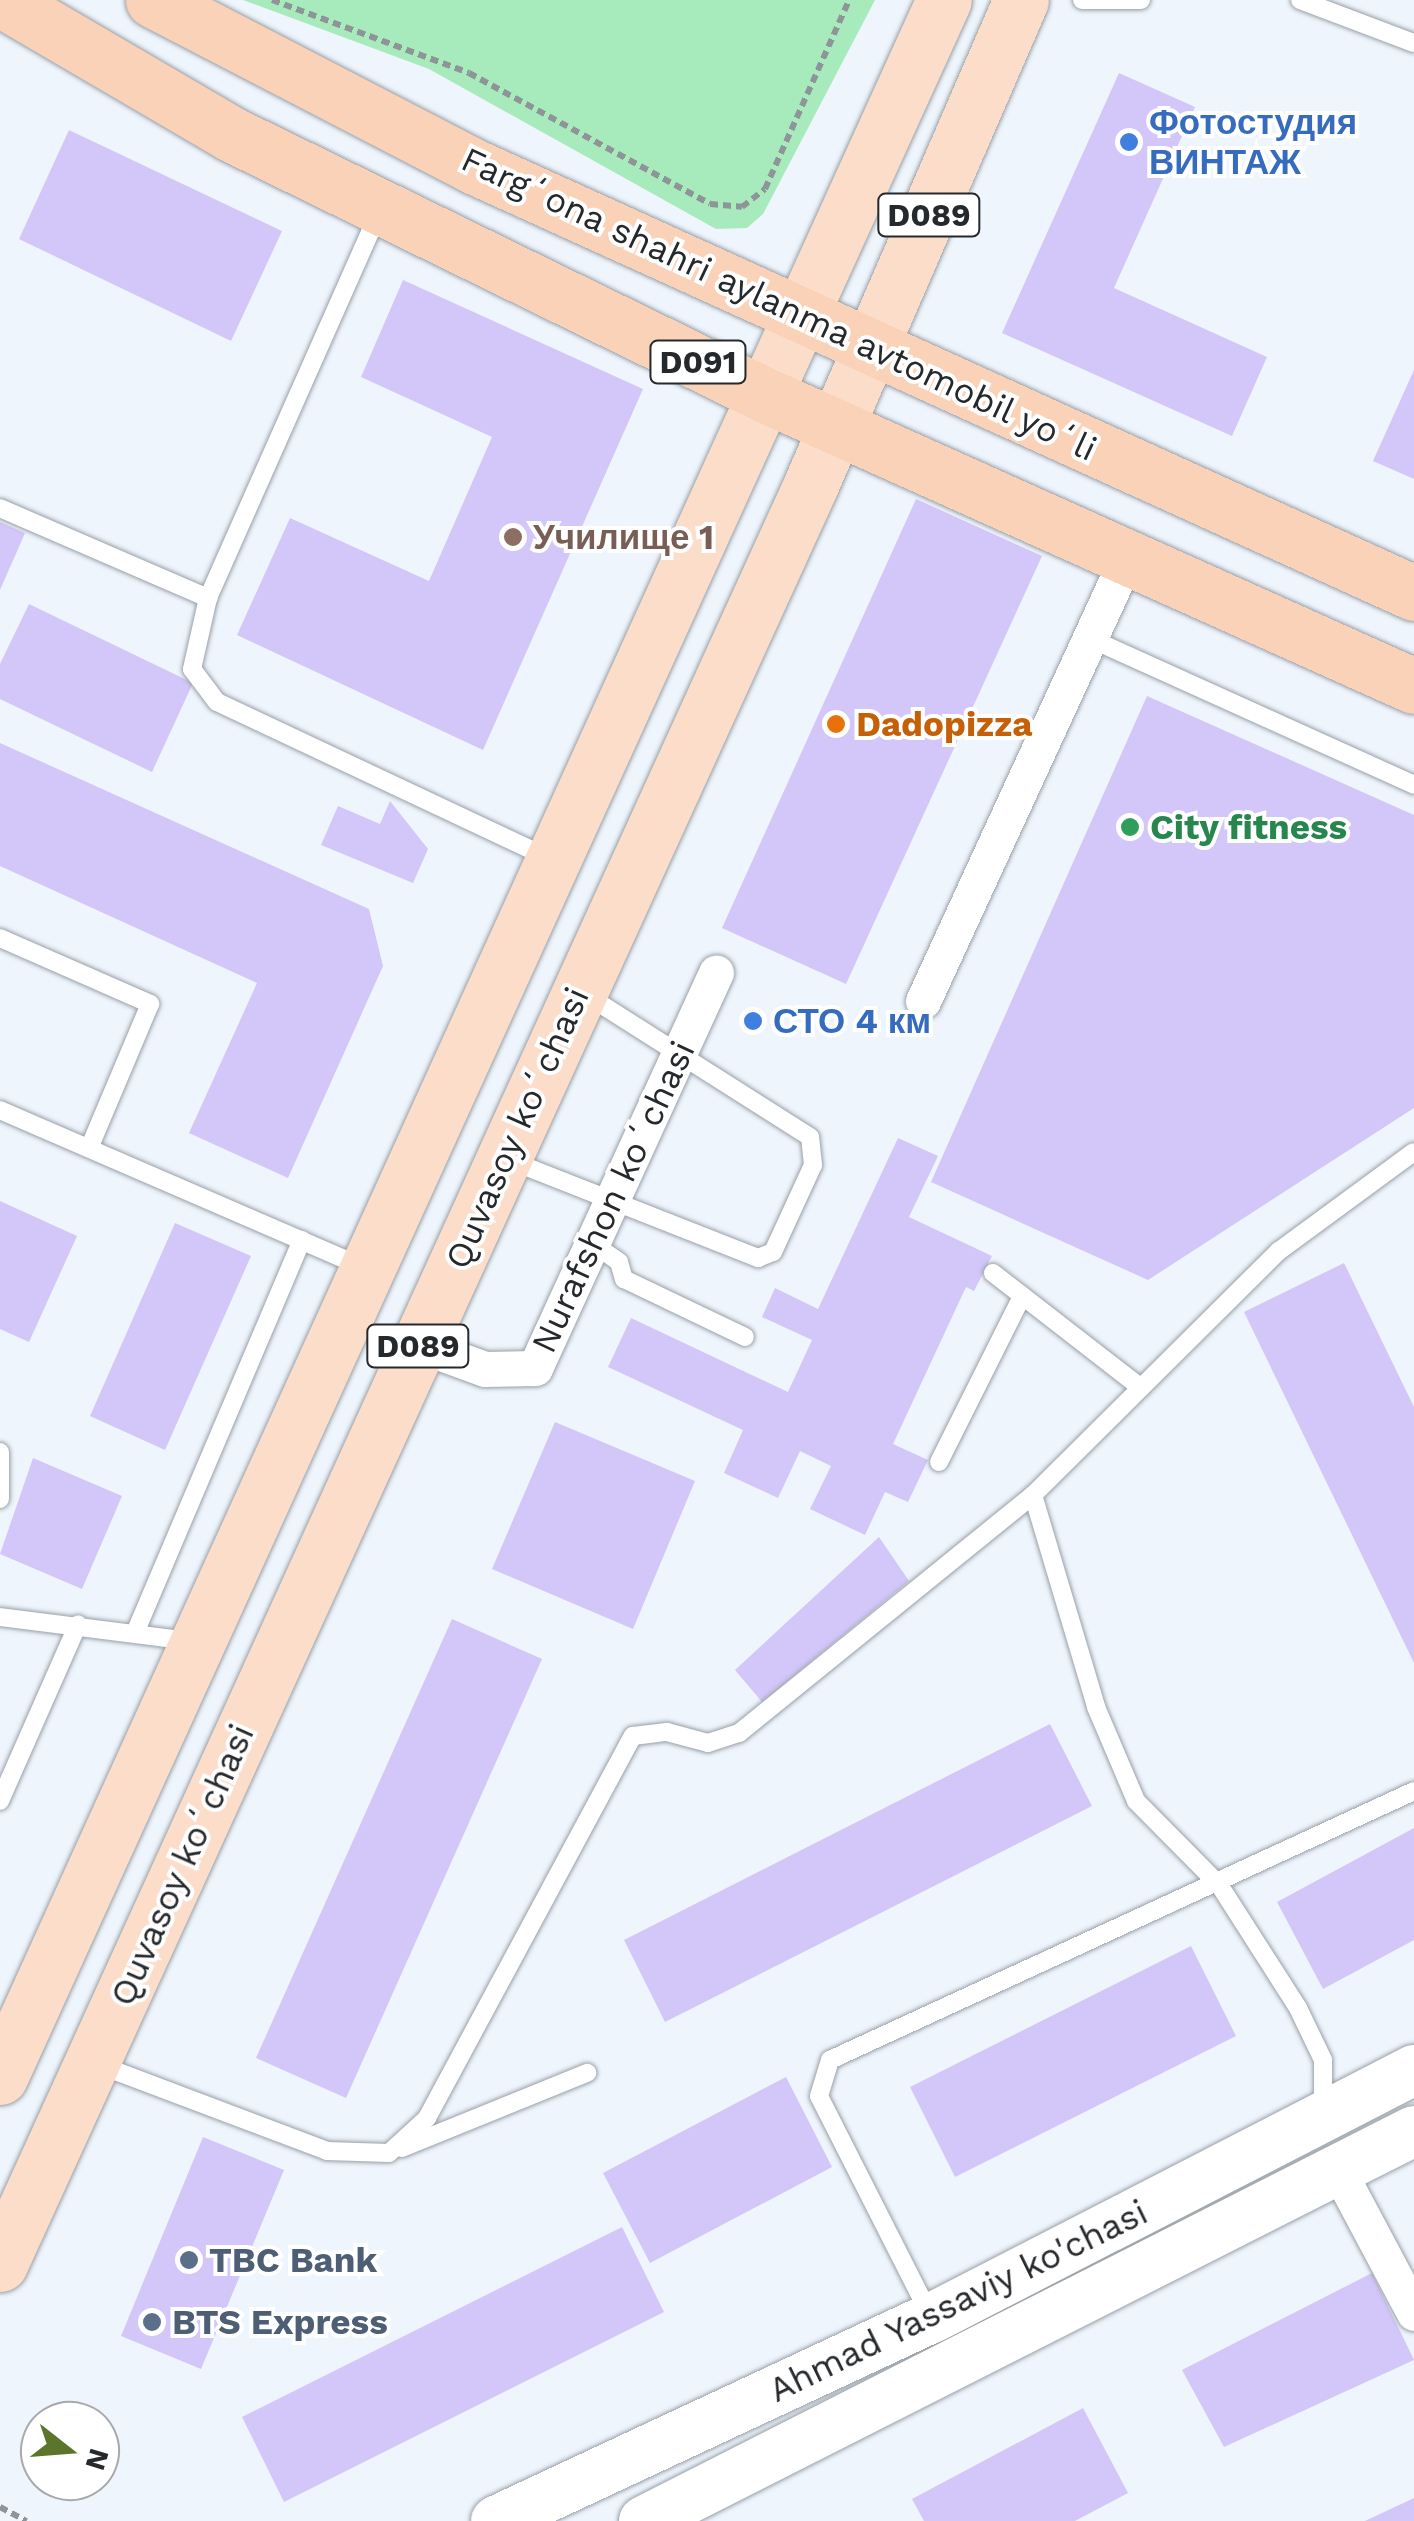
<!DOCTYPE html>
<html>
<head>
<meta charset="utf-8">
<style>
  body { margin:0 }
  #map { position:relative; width:1414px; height:2521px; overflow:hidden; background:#eef5fc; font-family:"Work Sans",sans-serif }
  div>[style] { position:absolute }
  .green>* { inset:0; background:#a7ebbc }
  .building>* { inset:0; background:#d3c6f9 }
  .path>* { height:6px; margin-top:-3px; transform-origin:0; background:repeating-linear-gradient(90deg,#8f9499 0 8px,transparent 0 13px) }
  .roads { filter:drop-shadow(0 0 2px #99a0a7) drop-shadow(0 0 2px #99a0a7) }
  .service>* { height:18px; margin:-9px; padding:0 9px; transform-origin:9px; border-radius:9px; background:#fff }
  .minor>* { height:35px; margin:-17.5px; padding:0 17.5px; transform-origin:17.5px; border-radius:17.5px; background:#fff }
  .secondary>* { height:50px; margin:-25px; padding:0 25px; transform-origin:25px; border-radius:25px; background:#fff }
  .primary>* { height:55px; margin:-27.5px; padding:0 27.5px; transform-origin:27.5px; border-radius:27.5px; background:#fbddc9 }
  .trunk>* { height:55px; margin:-27.5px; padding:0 27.5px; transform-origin:27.5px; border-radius:27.5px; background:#fad2b7 }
  .dots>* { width:28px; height:28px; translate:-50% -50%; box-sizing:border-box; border:5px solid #fff; border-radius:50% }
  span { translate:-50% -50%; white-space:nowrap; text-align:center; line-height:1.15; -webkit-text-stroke:8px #fff; paint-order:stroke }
  .shield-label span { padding:2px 8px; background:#fff; border:2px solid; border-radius:8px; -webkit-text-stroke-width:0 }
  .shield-label { font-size:32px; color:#26292c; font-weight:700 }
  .shop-label { font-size:35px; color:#366cbe; font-weight:700 }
  .left { translate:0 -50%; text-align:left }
  .street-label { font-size:35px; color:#26292c }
  .education-label { font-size:35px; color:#785e54; font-weight:700 }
  .food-label { font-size:35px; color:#c56008; font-weight:700 }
  .leisure-label { font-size:35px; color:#27864d; font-weight:700 }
  .service-label { font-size:35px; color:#4e5e75; font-weight:700 }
  .north { position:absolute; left:20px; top:2401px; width:100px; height:100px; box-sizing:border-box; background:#fff; border:2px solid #a8a9ab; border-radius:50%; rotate:107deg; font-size:28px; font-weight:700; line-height:40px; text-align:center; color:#26292c }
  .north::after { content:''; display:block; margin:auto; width:35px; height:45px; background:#5b762a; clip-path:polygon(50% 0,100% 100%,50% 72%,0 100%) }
</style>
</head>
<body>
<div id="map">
  <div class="green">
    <i style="clip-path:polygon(243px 0,875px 0,763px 214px,747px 228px,716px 229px,429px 69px)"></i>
  </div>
  <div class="building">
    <i style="clip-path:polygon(1119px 73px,1195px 107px,1114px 288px,1267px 357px,1232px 436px,1002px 333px)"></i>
    <i style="clip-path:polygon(69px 130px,282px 231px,231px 341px,19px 239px)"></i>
    <i style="clip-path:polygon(403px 280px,643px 389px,483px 750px,237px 635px,290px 518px,429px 581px,492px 437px,361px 377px)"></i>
    <i style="clip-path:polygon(1414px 370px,1414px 479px,1373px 461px)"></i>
    <i style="clip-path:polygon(916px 499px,1042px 556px,846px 984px,722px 928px)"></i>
    <i style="clip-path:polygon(0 522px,25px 533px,0 590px)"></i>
    <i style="clip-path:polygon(29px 604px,193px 683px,152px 772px,0 699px,0 664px)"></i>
    <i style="clip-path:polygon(1147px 696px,1414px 815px,1414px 1108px,1148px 1280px,931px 1182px)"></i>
    <i style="clip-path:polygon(0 743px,369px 909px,383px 966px,288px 1178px,189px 1133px,257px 983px,0 866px)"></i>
    <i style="clip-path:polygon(390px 801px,428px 849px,413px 883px,321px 845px,338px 806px,380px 824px)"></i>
    <i style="clip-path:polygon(898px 1138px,938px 1156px,909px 1217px,992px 1256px,974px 1291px,966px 1287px,893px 1444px,928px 1460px,908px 1502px,885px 1492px,865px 1535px,810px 1509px,831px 1466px,800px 1451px,778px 1498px,724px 1473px,743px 1430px,608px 1367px,631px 1318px,788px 1392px,812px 1340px,762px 1317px,775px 1288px,818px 1309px)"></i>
    <i style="clip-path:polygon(0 1201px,77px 1236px,29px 1342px,0 1329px)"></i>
    <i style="clip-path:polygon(175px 1223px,251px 1256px,165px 1450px,90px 1416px)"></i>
    <i style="clip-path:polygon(1344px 1263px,1414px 1407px,1414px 1663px,1244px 1312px)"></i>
    <i style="clip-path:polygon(555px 1422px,695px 1481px,633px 1629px,492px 1569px)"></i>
    <i style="clip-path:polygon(33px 1458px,122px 1496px,82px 1589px,0 1554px)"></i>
    <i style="clip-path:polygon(879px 1537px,909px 1581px,762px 1702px,735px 1670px)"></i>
    <i style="clip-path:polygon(452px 1619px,542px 1659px,346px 2098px,256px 2058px)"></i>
    <i style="clip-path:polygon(1050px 1724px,1092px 1806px,665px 2022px,624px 1940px)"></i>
    <i style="clip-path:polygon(1414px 1828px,1414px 1940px,1323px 1989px,1277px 1902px)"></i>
    <i style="clip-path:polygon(1191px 1946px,1236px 2036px,955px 2177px,910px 2087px)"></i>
    <i style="clip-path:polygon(786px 2077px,832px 2167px,650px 2263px,603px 2173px)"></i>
    <i style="clip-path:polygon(203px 2137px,284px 2170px,201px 2369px,121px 2336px)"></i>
    <i style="clip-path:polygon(622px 2227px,664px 2312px,284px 2502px,242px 2417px)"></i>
    <i style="clip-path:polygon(1372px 2273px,1414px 2360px,1224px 2447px,1182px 2370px)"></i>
    <i style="clip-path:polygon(1083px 2408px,1128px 2493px,1075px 2521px,924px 2521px,912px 2499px)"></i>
    <i style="clip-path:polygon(1414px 2498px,1414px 2521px,1365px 2521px)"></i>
  </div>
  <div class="path">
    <i style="left:272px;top:0;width:210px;rotate:20.3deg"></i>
    <i style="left:469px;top:73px;width:274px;rotate:28.5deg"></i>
    <i style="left:710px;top:204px;width:32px;rotate:5deg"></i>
    <i style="left:742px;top:207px;width:29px;rotate:-38deg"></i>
    <i style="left:765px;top:189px;width:207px;rotate:-66deg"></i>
    <i style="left:0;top:2507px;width:30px;rotate:28deg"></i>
  </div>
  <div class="roads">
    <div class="service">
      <i style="left:1082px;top:0;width:59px"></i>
      <i style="left:1300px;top:0;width:122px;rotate:20.7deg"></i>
      <i style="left:379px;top:212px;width:422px;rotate:113.9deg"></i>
      <i style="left:208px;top:598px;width:73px;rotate:102.7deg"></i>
      <i style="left:192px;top:669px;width:41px;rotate:52.9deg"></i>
      <i style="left:217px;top:702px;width:366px;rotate:25.2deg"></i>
      <i style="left:0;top:508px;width:227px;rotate:23.4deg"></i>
      <i style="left:1089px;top:638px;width:357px;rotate:24.3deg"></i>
      <i style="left:0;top:938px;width:164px;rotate:23.7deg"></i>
      <i style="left:150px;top:1004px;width:154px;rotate:112.9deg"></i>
      <i style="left:0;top:1110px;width:395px;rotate:23.4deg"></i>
      <i style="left:509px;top:1160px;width:268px;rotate:21.5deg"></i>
      <i style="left:758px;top:1258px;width:16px;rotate:-22deg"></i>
      <i style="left:773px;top:1252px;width:96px;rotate:-65.3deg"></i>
      <i style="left:813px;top:1165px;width:28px;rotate:-96deg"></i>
      <i style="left:810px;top:1137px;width:267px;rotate:-147.6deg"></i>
      <i style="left:592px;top:1243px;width:33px;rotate:35deg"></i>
      <i style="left:619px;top:1262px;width:18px;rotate:74deg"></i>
      <i style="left:624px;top:1279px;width:134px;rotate:25.6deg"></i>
      <i style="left:993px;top:1273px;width:187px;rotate:37.8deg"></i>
      <i style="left:0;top:1452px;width:47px;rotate:90deg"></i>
      <i style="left:939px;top:1462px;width:186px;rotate:-63.4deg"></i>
      <i style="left:1033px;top:1495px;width:221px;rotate:73.4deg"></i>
      <i style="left:1096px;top:1707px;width:102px;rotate:66.9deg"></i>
      <i style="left:1136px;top:1801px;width:120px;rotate:45.3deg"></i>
      <i style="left:1220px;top:1886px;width:145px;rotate:57.4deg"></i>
      <i style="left:1298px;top:2008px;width:58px;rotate:64.3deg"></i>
      <i style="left:1323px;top:2060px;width:49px;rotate:90deg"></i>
      <i style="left:0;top:1617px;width:193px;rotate:7.2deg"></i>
      <i style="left:135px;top:1633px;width:427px;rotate:-67deg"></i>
      <i style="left:0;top:1801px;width:193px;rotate:-66.2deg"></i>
      <i style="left:97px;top:2064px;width:246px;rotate:20.7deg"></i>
      <i style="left:327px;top:2151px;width:62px;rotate:1.8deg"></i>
      <i style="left:389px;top:2153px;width:52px;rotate:-42.6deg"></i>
      <i style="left:427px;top:2118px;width:434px;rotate:-61.7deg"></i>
      <i style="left:633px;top:1736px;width:34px;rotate:-7deg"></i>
      <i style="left:667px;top:1732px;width:42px;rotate:15deg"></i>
      <i style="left:708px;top:1743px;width:33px;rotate:-18deg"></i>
      <i style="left:739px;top:1733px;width:378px;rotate:-39deg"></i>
      <i style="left:1033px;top:1495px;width:346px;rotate:-44.8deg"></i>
      <i style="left:1279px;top:1251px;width:167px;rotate:-36.3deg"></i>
      <i style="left:402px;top:2148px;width:200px;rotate:-22.1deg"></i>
      <i style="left:929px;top:2313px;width:243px;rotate:-116.9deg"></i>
      <i style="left:819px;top:2096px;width:38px;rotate:-73deg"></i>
      <i style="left:830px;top:2060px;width:643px;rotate:-24.73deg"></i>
    </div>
    <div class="minor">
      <i style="left:923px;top:1001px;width:489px;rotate:-65.3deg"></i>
      <i style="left:419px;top:1345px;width:70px;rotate:20deg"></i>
      <i style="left:485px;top:1369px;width:50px;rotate:-1.1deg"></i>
      <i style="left:535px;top:1368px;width:435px;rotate:-65.4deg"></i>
      <i style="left:1338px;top:2170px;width:162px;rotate:62deg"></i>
    </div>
    <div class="secondary">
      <i style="left:496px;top:2521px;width:481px;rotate:-25deg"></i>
      <i style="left:932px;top:2318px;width:542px;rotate:-27.23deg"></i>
      <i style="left:644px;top:2521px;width:863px;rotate:-26.86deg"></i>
    </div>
    <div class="primary">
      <i style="left:0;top:2077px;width:2281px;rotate:-65.56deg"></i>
      <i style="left:0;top:2264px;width:1958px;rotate:-65.5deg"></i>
      <i style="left:812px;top:482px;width:525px;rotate:-66.56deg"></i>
    </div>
    <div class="trunk">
      <i style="left:2px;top:0;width:265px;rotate:30.3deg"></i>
      <i style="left:231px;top:134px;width:592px;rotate:26.05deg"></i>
      <i style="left:763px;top:394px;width:713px;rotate:24.16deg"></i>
      <i style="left:153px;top:0;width:360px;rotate:27.4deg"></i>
      <i style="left:473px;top:166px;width:1033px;rotate:24.41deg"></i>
    </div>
  </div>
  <div class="dots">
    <i style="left:1129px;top:142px;background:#3f7fe0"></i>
    <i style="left:513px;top:537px;background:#8d6e63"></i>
    <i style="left:836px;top:724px;background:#e8710a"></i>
    <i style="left:1130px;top:827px;background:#2e9e5b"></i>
    <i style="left:753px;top:1021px;background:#3f7fe0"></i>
    <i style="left:189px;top:2260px;background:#5c6f8a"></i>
    <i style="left:152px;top:2322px;background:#5c6f8a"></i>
  </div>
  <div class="shield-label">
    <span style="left:929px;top:215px">D089</span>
    <span style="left:698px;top:362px">D091</span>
    <span style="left:418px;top:1346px">D089</span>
  </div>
  <div class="shop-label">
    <span class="left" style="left:1149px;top:142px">Фотостудия<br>ВИНТАЖ</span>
    <span class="left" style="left:773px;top:1021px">СТО 4 км</span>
  </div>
  <div class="street-label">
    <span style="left:779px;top:304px;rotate:25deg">Fargʻona shahri aylanma avtomobil yoʻli</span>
    <span style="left:517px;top:1128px;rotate:-66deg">Quvasoy koʻchasi</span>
    <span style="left:613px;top:1197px;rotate:-65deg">Nurafshon koʻchasi</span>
    <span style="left:182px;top:1865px;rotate:-66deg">Quvasoy koʻchasi</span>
    <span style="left:958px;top:2301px;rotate:-26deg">Ahmad Yassaviy ko'chasi</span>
  </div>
  <div class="education-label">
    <span class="left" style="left:533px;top:537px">Училище 1</span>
  </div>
  <div class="food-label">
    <span class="left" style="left:856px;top:724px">Dadopizza</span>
  </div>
  <div class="leisure-label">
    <span class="left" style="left:1150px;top:827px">City fitness</span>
  </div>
  <div class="service-label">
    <span class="left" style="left:209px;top:2260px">TBC Bank</span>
    <span class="left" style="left:172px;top:2322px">BTS Express</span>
  </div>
  <div class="north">N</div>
</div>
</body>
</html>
